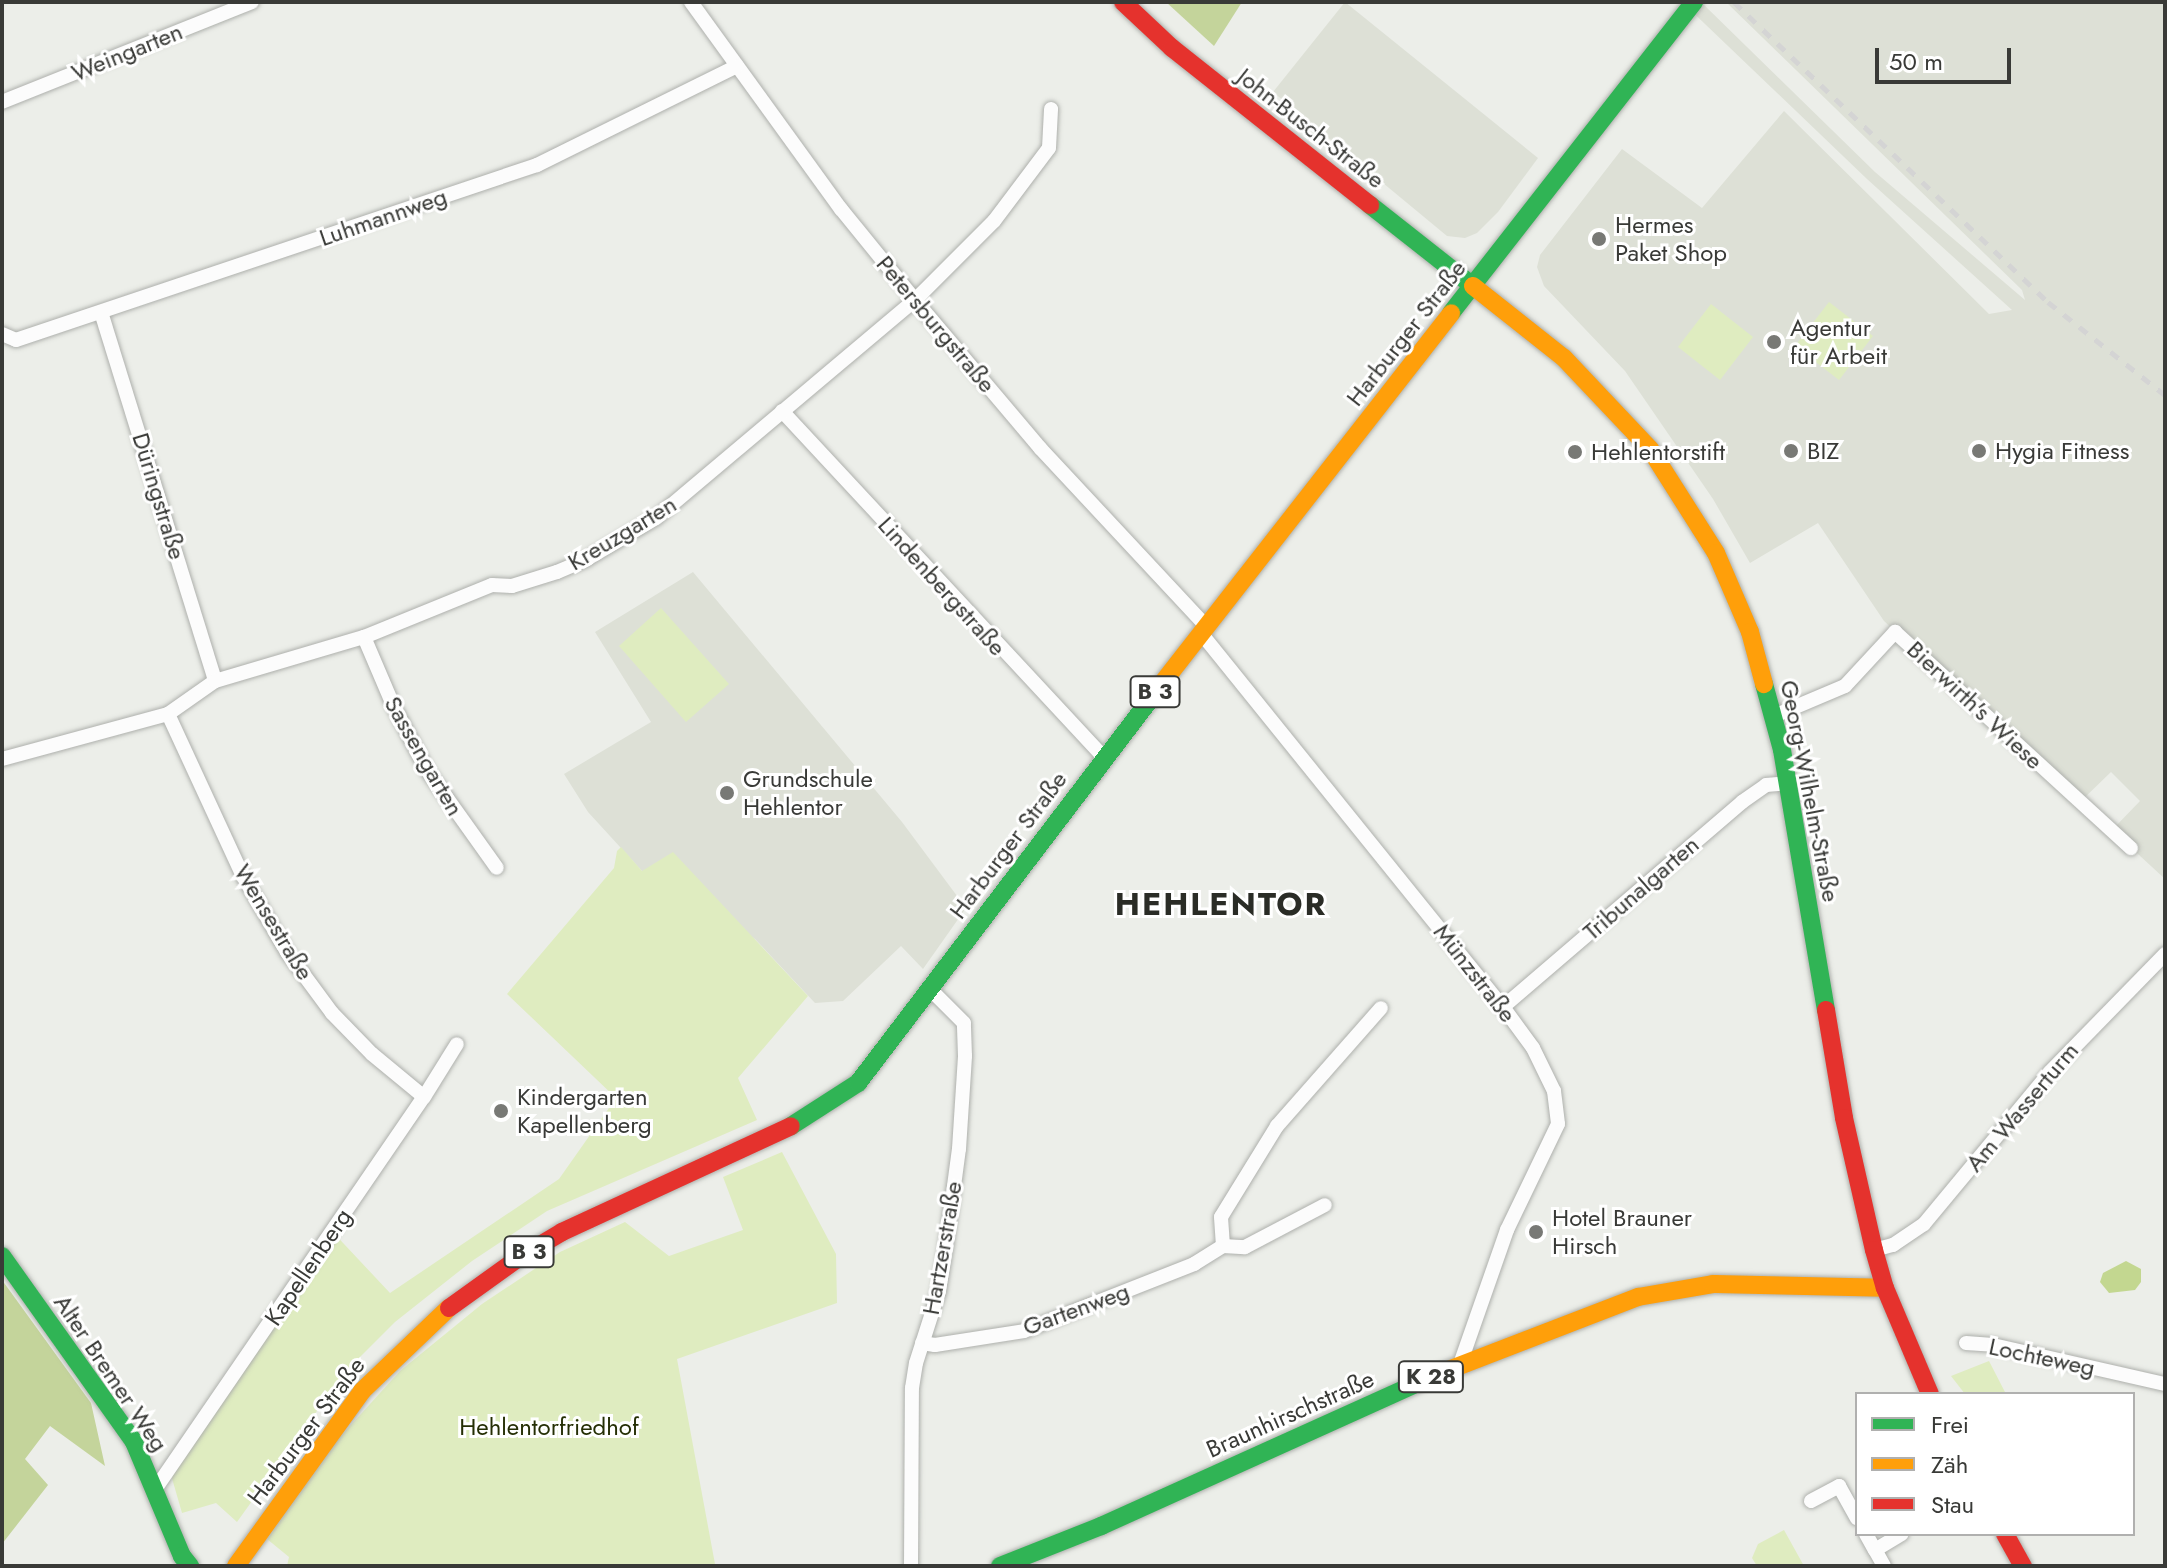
<!DOCTYPE html>
<html>
<head>
<meta charset="utf-8">
<style>
  body { margin:0 }
  #map { position:relative; width:2167px; height:1568px; overflow:hidden; background:#eceee9; font-family:Jost,sans-serif }
  div>[style] { position:absolute }
  .built>* { inset:0; background:#dde0d6 }
  .green>* { inset:0; background:#dfecc0 }
  .forest>* { inset:0; background:#c4d49b }
  .water>* { inset:0; background:#c3d790 }
  .roads { filter:drop-shadow(0 0 2px #aeb0ac) drop-shadow(0 0 2px #aeb0ac) }
  .street>* { height:14px; margin:-7px; padding:0 7px; transform-origin:7px; border-radius:7px; background:#fcfcfc }
  .fast>* { height:18px; margin:-9px; padding:0 9px; transform-origin:9px; border-radius:9px; background:#30b455 }
  .slow>* { height:18px; margin:-9px; padding:0 9px; transform-origin:9px; border-radius:9px; background:#ff9f0a }
  .jam>* { height:18px; margin:-9px; padding:0 9px; transform-origin:9px; border-radius:9px; background:#e5322d }
  .rail>* { height:5px; margin-top:-2.5px; transform-origin:0; background:repeating-linear-gradient(90deg,#d4d4d4 0 10px,transparent 0 20px) }
  .dots>* { width:22px; height:22px; translate:-50% -50%; box-sizing:border-box; border:4px solid #fff; border-radius:50% }
  span { translate:-50% -50%; white-space:nowrap; text-align:center; line-height:1.15; -webkit-text-stroke:6px #fff; paint-order:stroke }
  .shield-label span { padding:2px 6px; background:#fff; border:2px solid; border-radius:6px; -webkit-text-stroke-width:0 }
  .shield-label { font-size:22px; color:#393a37; font-weight:700 }
  .street-label { font-size:24px; color:#393a37 }
  .poi-label { font-size:24px; color:#393a37 }
  .left { translate:0 -50%; text-align:left }
  .park-label { font-size:24px; color:#252f05 }
  .district-label { font-size:32px; color:#2a2c26; font-weight:700; letter-spacing:2px }
  .frame { position:absolute; inset:0; border:4px solid #393a37; pointer-events:none }
  .legend { position:absolute; left:1855px; top:1392px; width:280px; height:144px; box-sizing:border-box; background:#fff; border:2px solid #b0b0af; margin:0; padding:10px 14px; list-style:none; font-size:24px; color:#393a37 }
  .legend li { display:flex; align-items:center; gap:16px; height:40px }
  .legend b { width:40px; border:2px solid #b0b0af }
  .scale { position:absolute; left:1875px; top:48px; width:136px; height:36px; box-sizing:border-box; border:4px solid #393a37; border-top:0; padding-left:10px; font-size:24px; line-height:28px; white-space:nowrap; color:#393a37; -webkit-text-stroke:6px #fff; paint-order:stroke }
</style>
</head>
<body>
<div id="map">
  <div class="built">
    <i style="clip-path:polygon(1345px 2px,1538px 158px,1498px 212px,1477px 233px,1465px 238px,1447px 236px,1273px 92px)"></i>
    <i style="clip-path:polygon(1682px 2px,1701px 2px,1875px 172px,2025px 300px,2022px 290px,1726px 2px,2165px 2px,2165px 879px,2112px 830px,2140px 801px,2111px 772px,2080px 802px,1884px 621px,1818px 523px,1750px 563px,1713px 499px,1625px 371px,1544px 286px,1537px 267px,1540px 255px,1622px 149px,1702px 208px,1784px 111px,1989px 314px,2012px 310px,1867px 179px)"></i>
    <i style="clip-path:polygon(693px 572px,902px 822px,966px 908px,923px 969px,901px 946px,843px 1001px,815px 1003px,755px 939px,642px 871px,588px 812px,564px 774px,651px 722px,595px 632px)"></i>
  </div>
  <div class="green">
    <i style="clip-path:polygon(1829px 302px,1873px 336px,1839px 380px,1795px 346px)"></i>
    <i style="clip-path:polygon(1711px 304px,1753px 337px,1720px 380px,1678px 347px)"></i>
    <i style="clip-path:polygon(661px 608px,729px 684px,686px 722px,619px 646px)"></i>
    <i style="clip-path:polygon(621px 847px,642px 871px,673px 852px,808px 996px,738px 1078px,757px 1120px,547px 1211px,472px 1261px,395px 1322px,345px 1372px,237px 1522px,216px 1503px,182px 1513px,167px 1461px,329px 1228px,390px 1293px,559px 1179px,616px 1098px,507px 994px,614px 868px,617px 851px)"></i>
    <i style="clip-path:polygon(782px 1152px,836px 1254px,837px 1303px,677px 1359px,715px 1564px,287px 1566px,289px 1557px,267px 1539px,340px 1437px,400px 1371px,482px 1304px,560px 1252px,625px 1222px,669px 1256px,743px 1230px,723px 1177px)"></i>
    <i style="clip-path:polygon(1989px 1361px,2006px 1394px,1965px 1394px,1951px 1376px)"></i>
    <i style="clip-path:polygon(1784px 1530px,1804px 1566px,1757px 1566px,1752px 1558px,1758px 1544px)"></i>
  </div>
  <div class="forest">
    <i style="clip-path:polygon(1166px 2px,1242px 2px,1214px 46px)"></i>
    <i style="clip-path:polygon(2px 1280px,91px 1403px,105px 1466px,50px 1426px,25px 1459px,48px 1485px,2px 1544px)"></i>
  </div>
  <div class="water">
    <i style="clip-path:polygon(2126px 1261px,2141px 1269px,2141px 1282px,2135px 1290px,2109px 1293px,2100px 1282px,2103px 1273px)"></i>
  </div>
  <div class="roads">
    <div class="street">
      <i style="left:691px;top:2px;width:256px;rotate:54.1deg"></i>
      <i style="left:841px;top:209px;width:117px;rotate:50.9deg"></i>
      <i style="left:915px;top:300px;width:194px;rotate:49.8deg"></i>
      <i style="left:1040px;top:448px;width:243px;rotate:47deg"></i>
      <i style="left:2px;top:102px;width:269px;rotate:-21.8deg"></i>
      <i style="left:101px;top:312px;width:386px;rotate:72.8deg"></i>
      <i style="left:2px;top:334px;width:15px;rotate:23deg"></i>
      <i style="left:16px;top:340px;width:550px;rotate:-18.57deg"></i>
      <i style="left:537px;top:165px;width:223px;rotate:-26.3deg"></i>
      <i style="left:782px;top:411px;width:473px;rotate:47.1deg"></i>
      <i style="left:1201px;top:633px;width:481px;rotate:51.1deg"></i>
      <i style="left:1503px;top:1007px;width:51px;rotate:53.8deg"></i>
      <i style="left:1533px;top:1048px;width:48px;rotate:64deg"></i>
      <i style="left:1554px;top:1091px;width:33px;rotate:83deg"></i>
      <i style="left:1558px;top:1124px;width:118px;rotate:115.7deg"></i>
      <i style="left:1507px;top:1230px;width:142px;rotate:109.3deg"></i>
      <i style="left:364px;top:637px;width:74px;rotate:66.9deg"></i>
      <i style="left:393px;top:705px;width:73px;rotate:62.4deg"></i>
      <i style="left:427px;top:770px;width:120px;rotate:54.5deg"></i>
      <i style="left:168px;top:714px;width:179px;rotate:65.2deg"></i>
      <i style="left:243px;top:876px;width:88px;rotate:59.9deg"></i>
      <i style="left:287px;top:952px;width:76px;rotate:53.6deg"></i>
      <i style="left:332px;top:1013px;width:57px;rotate:45.7deg"></i>
      <i style="left:372px;top:1054px;width:67px;rotate:39.6deg"></i>
      <i style="left:1774px;top:716px;width:77px;rotate:-22.9deg"></i>
      <i style="left:1845px;top:686px;width:74px;rotate:-47.2deg"></i>
      <i style="left:1895px;top:632px;width:320px;rotate:42.5deg"></i>
      <i style="left:2px;top:759px;width:172px;rotate:-15.2deg"></i>
      <i style="left:168px;top:714px;width:57px;rotate:-35.1deg"></i>
      <i style="left:215px;top:681px;width:155px;rotate:-16.5deg"></i>
      <i style="left:364px;top:637px;width:138px;rotate:-22.1deg"></i>
      <i style="left:492px;top:585px;width:20px;rotate:3deg"></i>
      <i style="left:512px;top:586px;width:47px;rotate:-17.3deg"></i>
      <i style="left:557px;top:572px;width:33px;rotate:-23deg"></i>
      <i style="left:587px;top:559px;width:80px;rotate:-30.7deg"></i>
      <i style="left:656px;top:518px;width:339px;rotate:-40.1deg"></i>
      <i style="left:915px;top:300px;width:112px;rotate:-45deg"></i>
      <i style="left:994px;top:221px;width:91px;rotate:-53deg"></i>
      <i style="left:1049px;top:148px;width:39px;rotate:-87deg"></i>
      <i style="left:1503px;top:1007px;width:315px;rotate:-40.6deg"></i>
      <i style="left:1742px;top:802px;width:29px;rotate:-35deg"></i>
      <i style="left:1766px;top:785px;width:21px;rotate:-5deg"></i>
      <i style="left:1223px;top:1246px;width:29px;rotate:-94deg"></i>
      <i style="left:1221px;top:1217px;width:107px;rotate:-58.4deg"></i>
      <i style="left:1277px;top:1126px;width:157px;rotate:-48.6deg"></i>
      <i style="left:1874px;top:1250px;width:20px;rotate:-15deg"></i>
      <i style="left:1893px;top:1245px;width:37px;rotate:-34deg"></i>
      <i style="left:1924px;top:1224px;width:197px;rotate:-50.3deg"></i>
      <i style="left:2050px;top:1072px;width:165px;rotate:-45.7deg"></i>
      <i style="left:922px;top:1343px;width:13px;rotate:9deg"></i>
      <i style="left:935px;top:1345px;width:90px;rotate:-8.9deg"></i>
      <i style="left:1024px;top:1331px;width:183px;rotate:-21.5deg"></i>
      <i style="left:1194px;top:1264px;width:34px;rotate:-32deg"></i>
      <i style="left:1223px;top:1246px;width:22px;rotate:3deg"></i>
      <i style="left:1245px;top:1247px;width:90px;rotate:-27.7deg"></i>
      <i style="left:1966px;top:1343px;width:27px;rotate:4deg"></i>
      <i style="left:1993px;top:1345px;width:176px;rotate:12.8deg"></i>
      <i style="left:156px;top:1488px;width:474px;rotate:-55.6deg"></i>
      <i style="left:424px;top:1097px;width:62px;rotate:-58.1deg"></i>
      <i style="left:1811px;top:1501px;width:32px;rotate:-28deg"></i>
      <i style="left:1839px;top:1486px;width:37px;rotate:61deg"></i>
      <i style="left:1866px;top:1534px;width:18px;rotate:61deg"></i>
      <i style="left:911px;top:1566px;width:178px;rotate:-89.7deg"></i>
      <i style="left:912px;top:1388px;width:25px;rotate:-81deg"></i>
      <i style="left:916px;top:1363px;width:76px;rotate:-72.3deg"></i>
      <i style="left:939px;top:1291px;width:46px;rotate:-81.2deg"></i>
      <i style="left:946px;top:1246px;width:98px;rotate:-82.4deg"></i>
      <i style="left:959px;top:1149px;width:93px;rotate:-86.3deg"></i>
      <i style="left:965px;top:1056px;width:33px;rotate:-92deg"></i>
      <i style="left:964px;top:1023px;width:47px;rotate:-135deg"></i>
      <i style="left:1884px;top:1566px;width:18px;rotate:-119deg"></i>
      <i style="left:1875px;top:1550px;width:31px;rotate:-31deg"></i>
    </div>
    <div class="fast">
      <i style="left:1370px;top:205px;width:131px;rotate:38.2deg"></i>
      <i style="left:1451px;top:313px;width:395px;rotate:-52deg"></i>
      <i style="left:1764px;top:684px;width:68px;rotate:74.7deg"></i>
      <i style="left:1782px;top:750px;width:264px;rotate:80.4deg"></i>
      <i style="left:791px;top:1126px;width:80px;rotate:-32.7deg"></i>
      <i style="left:858px;top:1083px;width:499px;rotate:-52.7deg"></i>
      <i style="left:2px;top:1256px;width:228px;rotate:54.6deg"></i>
      <i style="left:134px;top:1442px;width:124px;rotate:67.2deg"></i>
      <i style="left:182px;top:1556px;width:13px;rotate:51deg"></i>
      <i style="left:1000px;top:1566px;width:109px;rotate:-21.6deg"></i>
      <i style="left:1101px;top:1526px;width:364px;rotate:-24.3deg"></i>
    </div>
    <div class="slow">
      <i style="left:1473px;top:286px;width:116px;rotate:38.4deg"></i>
      <i style="left:1564px;top:358px;width:125px;rotate:46.6deg"></i>
      <i style="left:1650px;top:449px;width:123px;rotate:57.6deg"></i>
      <i style="left:1716px;top:553px;width:86px;rotate:66.7deg"></i>
      <i style="left:1750px;top:632px;width:54px;rotate:74.9deg"></i>
      <i style="left:1160px;top:686px;width:473px;rotate:-52deg"></i>
      <i style="left:1433px;top:1376px;width:220px;rotate:-21.1deg"></i>
      <i style="left:1638px;top:1297px;width:76px;rotate:-9.8deg"></i>
      <i style="left:1713px;top:1284px;width:172px;rotate:1.3deg"></i>
      <i style="left:236px;top:1566px;width:216px;rotate:-54.2deg"></i>
      <i style="left:362px;top:1391px;width:120px;rotate:-43.7deg"></i>
    </div>
    <div class="jam">
      <i style="left:1123px;top:2px;width:67px;rotate:43.2deg"></i>
      <i style="left:1172px;top:48px;width:253px;rotate:38.4deg"></i>
      <i style="left:1826px;top:1010px;width:109px;rotate:80.5deg"></i>
      <i style="left:1844px;top:1118px;width:135px;rotate:77.2deg"></i>
      <i style="left:1874px;top:1250px;width:40px;rotate:74deg"></i>
      <i style="left:1885px;top:1288px;width:115px;rotate:67deg"></i>
      <i style="left:449px;top:1308px;width:87px;rotate:-35.7deg"></i>
      <i style="left:520px;top:1257px;width:49px;rotate:-30.8deg"></i>
      <i style="left:562px;top:1232px;width:252px;rotate:-24.8deg"></i>
      <i style="left:2005px;top:1534px;width:37px;rotate:61deg"></i>
    </div>
  </div>
  <div class="rail">
    <i style="left:1734px;top:2px;width:434px;rotate:43.7deg"></i>
    <i style="left:2048px;top:302px;width:149px;rotate:38.5deg"></i>
  </div>
  <div class="dots">
    <i style="left:1599px;top:239px;background:#787975"></i>
    <i style="left:1774px;top:342px;background:#787975"></i>
    <i style="left:1791px;top:451px;background:#787975"></i>
    <i style="left:1979px;top:451px;background:#787975"></i>
    <i style="left:1575px;top:452px;background:#787975"></i>
    <i style="left:727px;top:793px;background:#787975"></i>
    <i style="left:501px;top:1111px;background:#787975"></i>
    <i style="left:1536px;top:1232px;background:#787975"></i>
  </div>
  <div class="shield-label">
    <span style="left:1155px;top:692px">B 3</span>
    <span style="left:529px;top:1252px">B 3</span>
    <span style="left:1431px;top:1377px">K 28</span>
  </div>
  <div class="street-label">
    <span style="left:127px;top:52px;rotate:-22deg">Weingarten</span>
    <span style="left:1311px;top:128px;rotate:38deg">John-Busch-Straße</span>
    <span style="left:383px;top:217px;rotate:-19deg">Luhmannweg</span>
    <span style="left:936px;top:324px;rotate:50deg">Petersburgstraße</span>
    <span style="left:1406px;top:333px;rotate:-52deg">Harburger Straße</span>
    <span style="left:159px;top:496px;rotate:73deg">Düringstraße</span>
    <span style="left:622px;top:533px;rotate:-31deg">Kreuzgarten</span>
    <span style="left:942px;top:586px;rotate:48deg">Lindenbergstraße</span>
    <span style="left:1975px;top:705px;rotate:43deg">Bierwirth's Wiese</span>
    <span style="left:424px;top:756px;rotate:60deg">Sassengarten</span>
    <span style="left:1810px;top:791px;rotate:79deg">Georg-Wilhelm-Straße</span>
    <span style="left:1008px;top:845px;rotate:-53deg">Harburger Straße</span>
    <span style="left:1641px;top:888px;rotate:-41deg">Tribunalgarten</span>
    <span style="left:274px;top:922px;rotate:59deg">Wensestraße</span>
    <span style="left:1475px;top:973px;rotate:52deg">Münzstraße</span>
    <span style="left:2022px;top:1107px;rotate:-50deg">Am Wasserturm</span>
    <span style="left:942px;top:1248px;rotate:-80deg">Hartzerstraße</span>
    <span style="left:308px;top:1267px;rotate:-56deg">Kapellenberg</span>
    <span style="left:1076px;top:1309px;rotate:-20deg">Gartenweg</span>
    <span style="left:2042px;top:1357px;rotate:12deg">Lochteweg</span>
    <span style="left:111px;top:1373px;rotate:56deg">Alter Bremer Weg</span>
    <span style="left:1290px;top:1414px;rotate:-24deg">Braunhirschstraße</span>
    <span style="left:306px;top:1431px;rotate:-53deg">Harburger Straße</span>
  </div>
  <div class="poi-label">
    <span class="left" style="left:1615px;top:239px">Hermes<br>Paket Shop</span>
    <span class="left" style="left:1790px;top:342px">Agentur<br>für Arbeit</span>
    <span class="left" style="left:1807px;top:451px">BIZ</span>
    <span class="left" style="left:1995px;top:451px">Hygia Fitness</span>
    <span class="left" style="left:1591px;top:452px">Hehlentorstift</span>
    <span class="left" style="left:743px;top:793px">Grundschule<br>Hehlentor</span>
    <span class="left" style="left:517px;top:1111px">Kindergarten<br>Kapellenberg</span>
    <span class="left" style="left:1552px;top:1232px">Hotel Brauner<br>Hirsch</span>
  </div>
  <div class="park-label">
    <span style="left:549px;top:1427px">Hehlentorfriedhof</span>
  </div>
  <div class="district-label">
    <span style="left:1221px;top:904px">HEHLENTOR</span>
  </div>
  <div class="frame"></div>
  <ul class="legend">
  <li><b style="height:10px;background:#30b455"></b>Frei</li>
  <li><b style="height:10px;background:#ff9f0a"></b>Zäh</li>
  <li><b style="height:10px;background:#e5322d"></b>Stau</li>
  </ul>
  <div class="scale">50 m</div>
</div>
</body>
</html>
